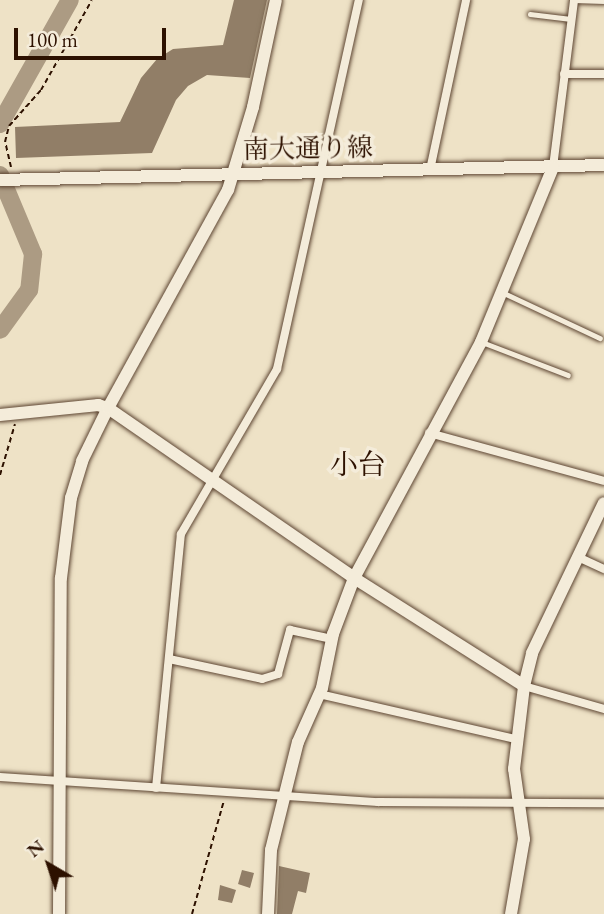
<!DOCTYPE html>
<html>
<head>
<meta charset="utf-8">
<style>
  body { margin:0 }
  #map { position:relative; width:604px; height:914px; overflow:hidden; background:#eee2c6; font-family:"EB Garamond","Noto Serif JP",serif }
  div>[style] { position:absolute }
  .river>* { height:18px; margin:-9px; padding:0 9px; transform-origin:9px; border-radius:9px; background:#ac9b83 }
  .building>* { inset:0; background:#917e67 }
  .path>* { height:2px; margin-top:-1px; transform-origin:0; background:repeating-linear-gradient(90deg,#2d1100 0 5px,transparent 0 8.5px) }
  .roads { filter:drop-shadow(0 0 2px #5d4532) drop-shadow(0 0 2px #5d4532) }
  .lane>* { height:4.5px; margin:-2.25px; padding:0 2.25px; transform-origin:2.25px; border-radius:2.25px; background:#f4ecda }
  .street>* { height:8px; margin:-4px; padding:0 4px; transform-origin:4px; border-radius:4px; background:#f4ecda }
  .secondary>* { height:12px; margin:-6px; padding:0 6px; transform-origin:6px; border-radius:6px; background:#f4ecda }
  span { translate:-50% -50%; white-space:nowrap; text-align:center; line-height:1.15; -webkit-text-stroke:7px #f4ecda; paint-order:stroke }
  .street-label { font-size:26px; color:#2d1100 }
  .neighbourhood-label { font-size:28px; color:#2d1100 }
  .north { position:absolute; left:14px; top:830px; width:70px; height:70px; -webkit-text-stroke:5px #f4ecda; paint-order:stroke; rotate:321deg; font-size:19px; font-weight:700; line-height:28px; text-align:center; color:#2d1100 }
  .north::after { content:''; display:block; margin:auto; width:24px; height:32px; background:#2d1100; clip-path:polygon(50% 0,100% 100%,50% 72%,0 100%) }
  .scale { position:absolute; left:14px; top:28px; width:152px; height:32px; box-sizing:border-box; border:4px solid #2d1100; border-top:0; padding-left:9px; font-size:21px; line-height:24px; white-space:nowrap; color:#2d1100; -webkit-text-stroke:5px #f4ecda; paint-order:stroke }
</style>
</head>
<body>
<div id="map">
  <div class="river">
    <i style="left:0;top:124px;width:142px;rotate:-60.6deg"></i>
    <i style="left:0;top:175px;width:86px;rotate:67.3deg"></i>
    <i style="left:33px;top:254px;width:36px;rotate:96deg"></i>
    <i style="left:29px;top:290px;width:49px;rotate:125.9deg"></i>
  </div>
  <div class="building">
    <i style="clip-path:polygon(234px 0,267px 0,250px 78px,207px 75px,188px 86px,176px 100px,152px 153px,16px 158px,15px 127px,120px 122px,141px 78px,157px 59px,173px 49px,223px 45px)"></i>
    <i style="clip-path:polygon(279px 866px,310px 873px,306px 893px,298px 891px,292px 914px,277px 914px)"></i>
    <i style="clip-path:polygon(242px 870px,254px 873px,250px 888px,238px 884px)"></i>
    <i style="clip-path:polygon(220px 885px,236px 890px,232px 903px,218px 900px)"></i>
  </div>
  <div class="path">
    <i style="left:11px;top:167px;width:26px;rotate:-103deg"></i>
    <i style="left:5px;top:142px;width:16px;rotate:-76deg"></i>
    <i style="left:9px;top:126px;width:48px;rotate:-48.4deg"></i>
    <i style="left:41px;top:90px;width:103px;rotate:-60.5deg"></i>
    <i style="left:0;top:475px;width:53px;rotate:-73.6deg"></i>
    <i style="left:192px;top:914px;width:118px;rotate:-74.3deg"></i>
  </div>
  <div class="roads">
    <div class="lane">
      <i style="left:574px;top:0;width:30px;rotate:2deg"></i>
      <i style="left:530px;top:14px;width:41px;rotate:7deg"></i>
      <i style="left:504px;top:293px;width:106px;rotate:25.1deg"></i>
      <i style="left:482px;top:342px;width:92px;rotate:21deg"></i>
    </div>
    <div class="street">
      <i style="left:564px;top:74px;width:40px"></i>
      <i style="left:553px;top:167px;width:168px;rotate:-82.8deg"></i>
      <i style="left:430px;top:170px;width:174px;rotate:-78deg"></i>
      <i style="left:429px;top:433px;width:181px;rotate:15.3deg"></i>
      <i style="left:578px;top:557px;width:29px;rotate:25deg"></i>
      <i style="left:169px;top:659px;width:95px;rotate:12.1deg"></i>
      <i style="left:262px;top:679px;width:17px;rotate:-17deg"></i>
      <i style="left:278px;top:674px;width:46px;rotate:-74.7deg"></i>
      <i style="left:290px;top:630px;width:43px;rotate:12.1deg"></i>
      <i style="left:524px;top:686px;width:83px;rotate:16deg"></i>
      <i style="left:319px;top:694px;width:202px;rotate:12.9deg"></i>
      <i style="left:0;top:777px;width:379px;rotate:3.8deg"></i>
      <i style="left:378px;top:802px;width:226px;rotate:0.3deg"></i>
      <i style="left:156px;top:788px;width:255px;rotate:-84.4deg"></i>
      <i style="left:181px;top:534px;width:191px;rotate:-59.8deg"></i>
      <i style="left:277px;top:369px;width:378px;rotate:-77.5deg"></i>
    </div>
    <div class="secondary">
      <i style="left:0;top:180px;width:604px;rotate:-1.42deg"></i>
      <i style="left:0;top:415px;width:99px;rotate:-5.8deg"></i>
      <i style="left:98px;top:405px;width:10px;rotate:17deg"></i>
      <i style="left:108px;top:408px;width:299px;rotate:34.6deg"></i>
      <i style="left:354px;top:578px;width:201px;rotate:32.4deg"></i>
      <i style="left:59px;top:914px;width:336px;rotate:-89.7deg"></i>
      <i style="left:61px;top:578px;width:81px;rotate:-82.9deg"></i>
      <i style="left:71px;top:498px;width:39px;rotate:-73deg"></i>
      <i style="left:82px;top:461px;width:59px;rotate:-63.9deg"></i>
      <i style="left:108px;top:408px;width:249px;rotate:-61.2deg"></i>
      <i style="left:228px;top:190px;width:87px;rotate:-73.2deg"></i>
      <i style="left:253px;top:107px;width:109px;rotate:-77.9deg"></i>
      <i style="left:268px;top:914px;width:64px;rotate:-87.3deg"></i>
      <i style="left:271px;top:850px;width:111px;rotate:-76deg"></i>
      <i style="left:298px;top:742px;width:59px;rotate:-66deg"></i>
      <i style="left:322px;top:688px;width:55px;rotate:-78.5deg"></i>
      <i style="left:333px;top:634px;width:60px;rotate:-69.4deg"></i>
      <i style="left:354px;top:578px;width:268px;rotate:-61.7deg"></i>
      <i style="left:481px;top:342px;width:189px;rotate:-67.6deg"></i>
      <i style="left:511px;top:914px;width:76px;rotate:-80.2deg"></i>
      <i style="left:524px;top:839px;width:71px;rotate:-98.1deg"></i>
      <i style="left:514px;top:769px;width:84px;rotate:-83.1deg"></i>
      <i style="left:524px;top:686px;width:34px;rotate:-76deg"></i>
      <i style="left:532px;top:653px;width:166px;rotate:-64.4deg"></i>
    </div>
  </div>
  <div class="street-label">
    <span style="left:308px;top:149px;rotate:-1deg">南大通り線</span>
  </div>
  <div class="neighbourhood-label">
    <span style="left:358px;top:464px">小台</span>
  </div>
  <div class="north">N</div>
  <div class="scale">100 m</div>
</div>
</body>
</html>
